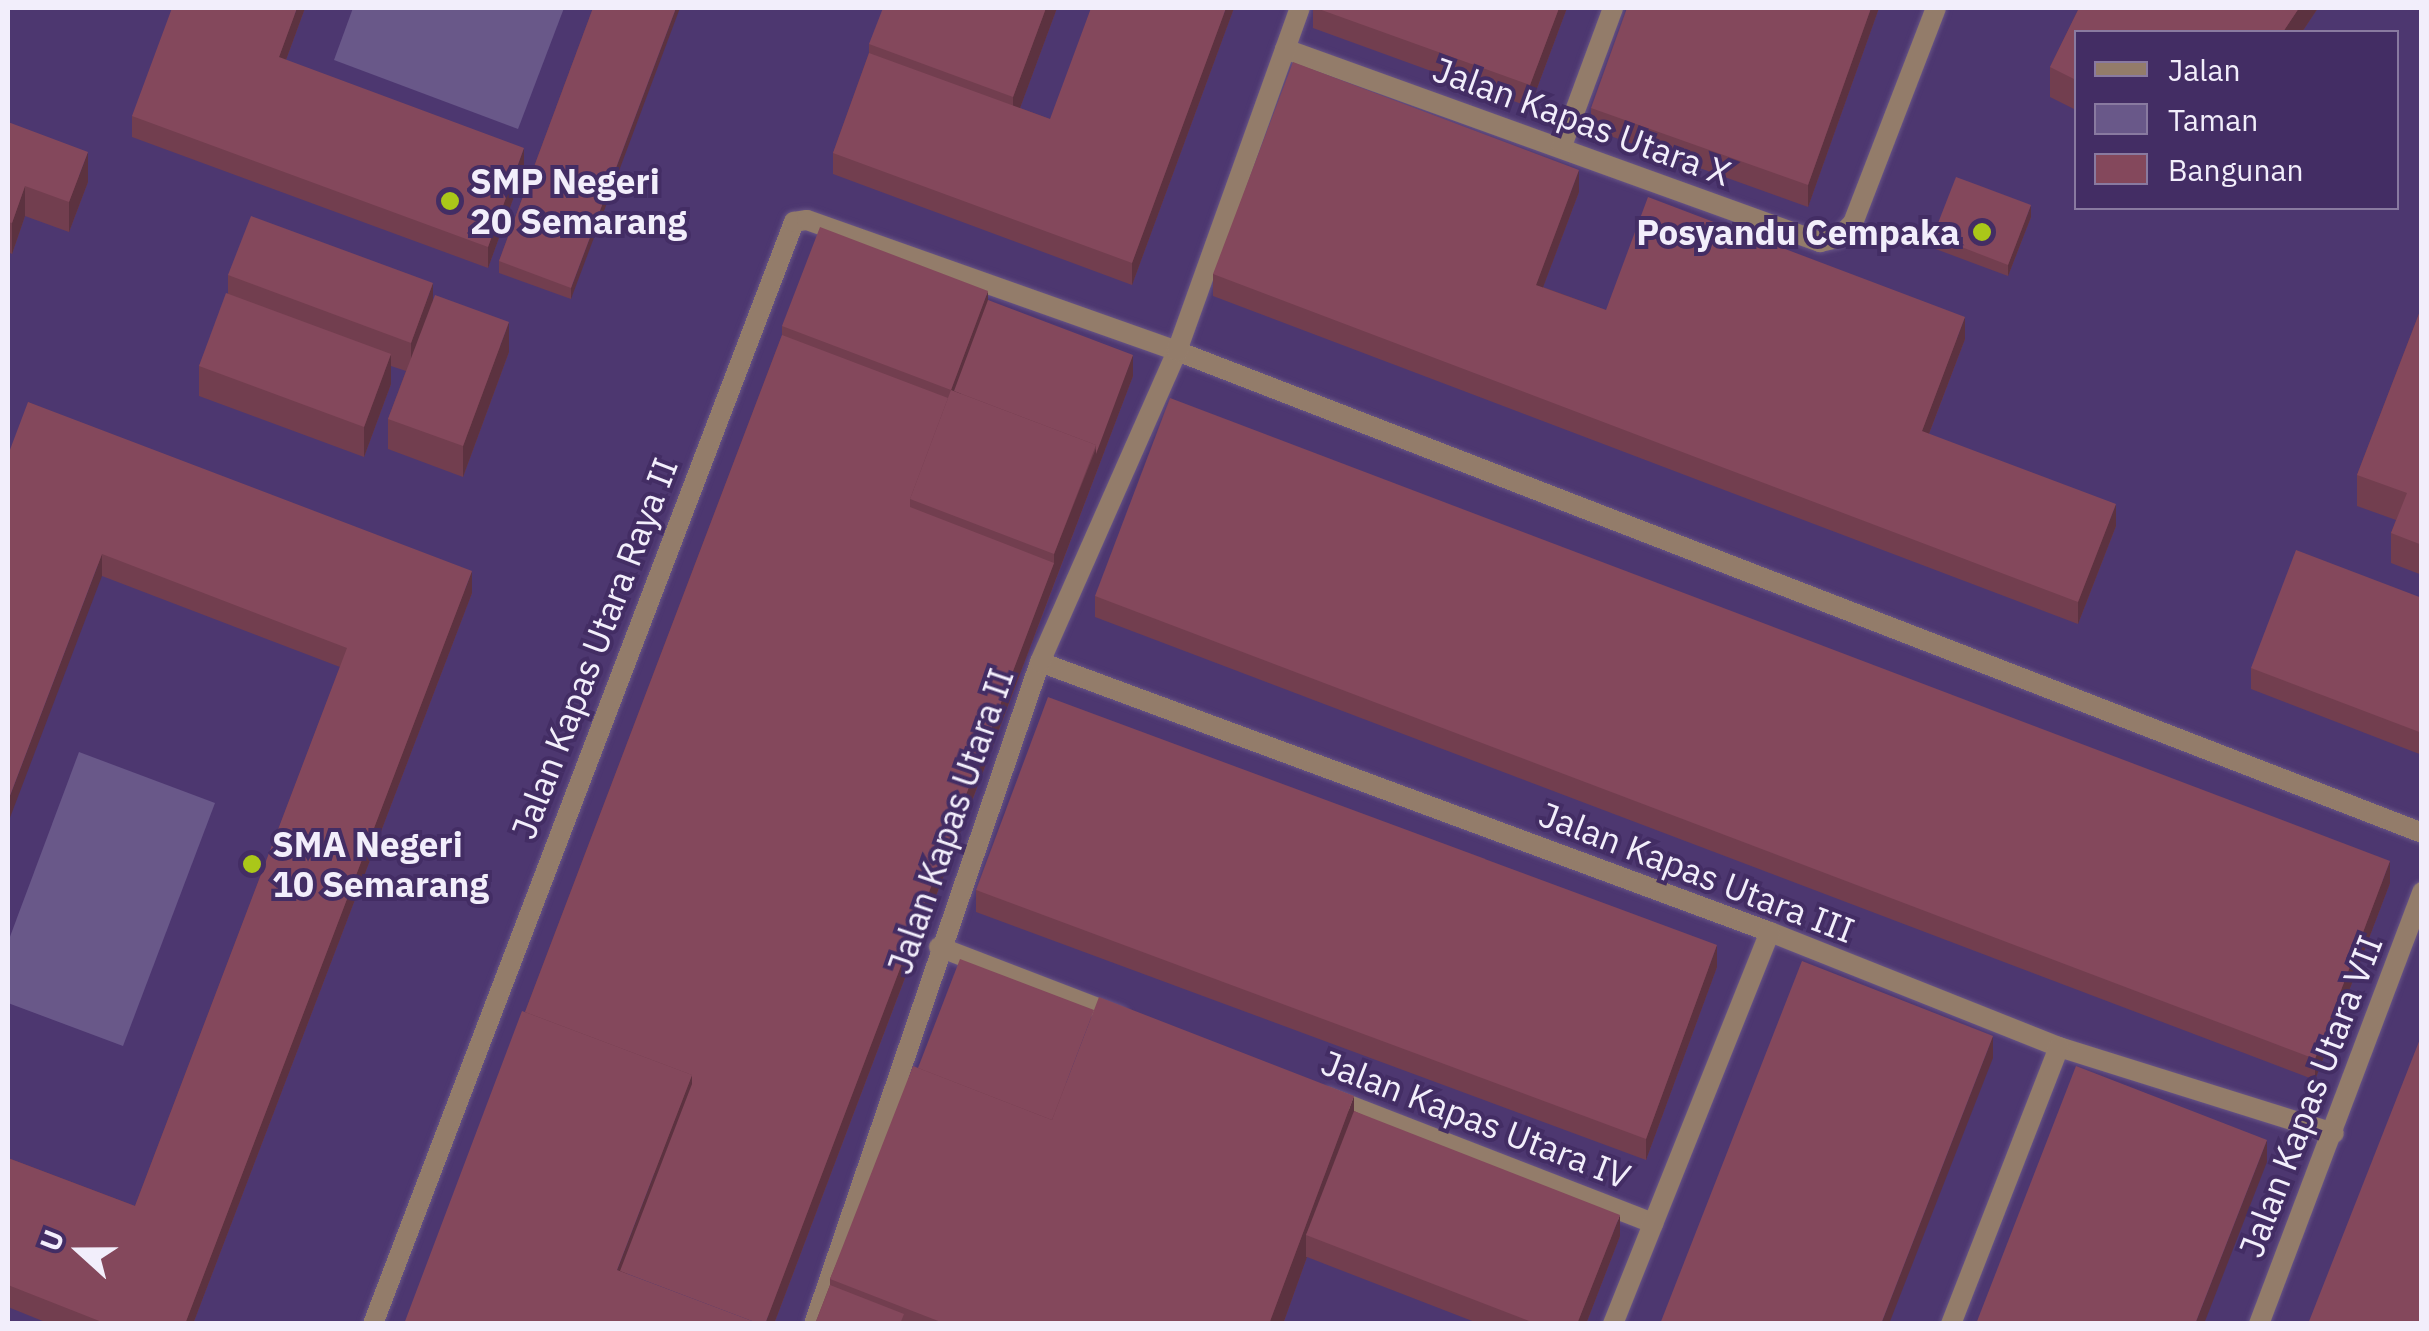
<!DOCTYPE html>
<html>
<head>
<meta charset="utf-8">
<style>
  body { margin:0 }
  #map { position:relative; width:2429px; height:1331px; overflow:hidden; background:#4d3770; font-family:"IBM Plex Sans",sans-serif }
  div>[style] { position:absolute }
  .green>* { inset:0; background:#695889 }
  .roads { filter:drop-shadow(0 0 2px #675486) drop-shadow(0 0 2px #675486) }
  .minor>* { height:20px; margin:-10px; padding:0 10px; transform-origin:10px; border-radius:10px; background:#937c6a }
  .wall>* { inset:0; background:#723e4f }
  .shaded-wall>* { inset:0; background:#5c3240 }
  .building>* { inset:0; background:#84485c }
  .dots>* { width:28px; height:28px; translate:-50% -50%; box-sizing:border-box; border:5px solid #432d64; border-radius:50% }
  span { translate:-50% -50%; white-space:nowrap; text-align:center; line-height:1.15; -webkit-text-stroke:8px #432d64; paint-order:stroke }
  .street-label { font-size:35px; color:#f2eefb }
  .poi-label { font-size:35px; color:#f2eefb; font-weight:700 }
  .left { translate:0 -50%; text-align:left }
  .right { translate:-100% -50%; text-align:right }
  .frame { position:absolute; inset:0; border:10px solid #f2eefb; pointer-events:none }
  .legend { position:absolute; left:2074px; top:30px; width:325px; height:180px; box-sizing:border-box; background:#432d64; border:2px solid #897aa0; margin:0; padding:12px 18px; list-style:none; font-size:30px; color:#f2eefb }
  .legend li { display:flex; align-items:center; gap:20px; height:50px }
  .legend b { width:50px; border:2px solid #897aa0 }
  .north { position:absolute; left:30px; top:1201px; width:100px; height:100px; -webkit-text-stroke:8px #432d64; paint-order:stroke; rotate:291deg; font-size:28px; font-weight:700; line-height:40px; text-align:center; color:#f2eefb }
  .north::after { content:''; display:block; margin:auto; width:35px; height:45px; background:#f2eefb; clip-path:polygon(50% 0,100% 100%,50% 72%,0 100%) }
</style>
</head>
<body>
<div id="map">
  <div class="green">
    <i style="clip-path:polygon(353px 8px,564px 8px,518px 129px,334px 60px)"></i>
    <i style="clip-path:polygon(79px 752px,215px 803px,123px 1046px,8px 1003px,8px 942px)"></i>
  </div>
  <div class="roads">
    <div class="minor">
      <i style="left:1285px;top:49px;width:569px;rotate:19.84deg"></i>
      <i style="left:1820px;top:242px;width:18px;rotate:-13deg"></i>
      <i style="left:1838px;top:238px;width:21px;rotate:-45deg"></i>
      <i style="left:1853px;top:223px;width:230px;rotate:-68.9deg"></i>
      <i style="left:1562px;top:146px;width:147px;rotate:-69.7deg"></i>
      <i style="left:1040px;top:662px;width:778px;rotate:20.3deg"></i>
      <i style="left:1770px;top:932px;width:311px;rotate:21.7deg"></i>
      <i style="left:2059px;top:1047px;width:288px;rotate:17.4deg"></i>
      <i style="left:939px;top:947px;width:193px;rotate:21deg"></i>
      <i style="left:1328px;top:1097px;width:349px;rotate:21.2deg"></i>
      <i style="left:373px;top:1324px;width:1180px;rotate:-69.09deg"></i>
      <i style="left:794px;top:222px;width:13px;rotate:-9deg"></i>
      <i style="left:807px;top:220px;width:393px;rotate:19.5deg"></i>
      <i style="left:1177px;top:351px;width:1335px;rotate:21.16deg"></i>
      <i style="left:814px;top:1324px;width:700px;rotate:-71.15deg"></i>
      <i style="left:1040px;top:662px;width:340px;rotate:-66.2deg"></i>
      <i style="left:1177px;top:351px;width:364px;rotate:-70.3deg"></i>
      <i style="left:1613px;top:1324px;width:422px;rotate:-68.2deg"></i>
      <i style="left:1951px;top:1324px;width:297px;rotate:-68.7deg"></i>
      <i style="left:2259px;top:1324px;width:462px;rotate:-69.3deg"></i>
    </div>
  </div>
  <div class="wall">
    <i style="clip-path:polygon(305px 8px,286px 60px,524px 169px,488px 268px,132px 137px,132px 116px)"></i>
    <i style="clip-path:polygon(593px 8px,571px 299px,499px 273px,499px 261px)"></i>
    <i style="clip-path:polygon(1057px 8px,1020px 108px,1050px 119px,1234px 8px,1132px 285px,833px 174px,833px 153px,869px 53px,869px 44px)"></i>
    <i style="clip-path:polygon(1313px 8px,1567px 8px,1530px 107px,1313px 28px)"></i>
    <i style="clip-path:polygon(1879px 8px,1808px 207px,1591px 129px,1591px 108px)"></i>
    <i style="clip-path:polygon(2079px 8px,2318px 8px,2302px 32px,2076px 32px,2076px 110px,2050px 97px,2050px 67px)"></i>
    <i style="clip-path:polygon(8px 122px,88px 182px,69px 232px,25px 216px,12px 254px,8px 252px)"></i>
    <i style="clip-path:polygon(1579px 192px,1543px 287px,1606px 310px,1965px 339px,1929px 434px,2116px 526px,2078px 624px,1213px 296px,1213px 274px)"></i>
    <i style="clip-path:polygon(2031px 217px,2008px 276px,1933px 248px,1933px 236px)"></i>
    <i style="clip-path:polygon(228px 275px,433px 300px,509px 352px,463px 477px,388px 449px,388px 419px,406px 371px,391px 366px,391px 384px,364px 457px,199px 396px,199px 366px,228px 293px)"></i>
    <i style="clip-path:polygon(988px 300px,1133px 376px,774px 1324px,525px 1012px,782px 335px,782px 326px)"></i>
    <i style="clip-path:polygon(2422px 306px,2422px 575px,2391px 563px,2391px 533px,2396px 520px,2357px 506px,2357px 475px)"></i>
    <i style="clip-path:polygon(28px 402px,472px 593px,193px 1324px,50px 1324px,8px 1307px,8px 1158px,135px 1206px,340px 667px,102px 576px)"></i>
    <i style="clip-path:polygon(1095px 596px,2390px 883px,2315px 1080px,1095px 617px)"></i>
    <i style="clip-path:polygon(2422px 598px,2422px 755px,2251px 689px,2251px 668px)"></i>
    <i style="clip-path:polygon(976px 890px,1717px 967px,1646px 1160px,976px 912px)"></i>
    <i style="clip-path:polygon(918px 1068px,1354px 1111px,1620px 1236px,1586px 1324px,1480px 1324px,1307px 1257px,1283px 1324px,815px 1324px,830px 1285px,830px 1279px)"></i>
  </div>
  <div class="shaded-wall">
    <i style="clip-path:polygon(297px 8px,305px 8px,279px 79px,279px 57px)"></i>
    <i style="clip-path:polygon(676px 8px,680px 8px,571px 299px,571px 288px)"></i>
    <i style="clip-path:polygon(1046px 8px,1057px 8px,1013px 127px,1013px 97px)"></i>
    <i style="clip-path:polygon(1226px 8px,1234px 8px,1132px 285px,1132px 263px)"></i>
    <i style="clip-path:polygon(1559px 8px,1567px 8px,1530px 107px,1530px 85px)"></i>
    <i style="clip-path:polygon(1871px 8px,1879px 8px,1808px 207px,1808px 185px)"></i>
    <i style="clip-path:polygon(2299px 8px,2318px 8px,2302px 32px,2283px 32px)"></i>
    <i style="clip-path:polygon(524px 148px,524px 169px,488px 268px,488px 247px)"></i>
    <i style="clip-path:polygon(88px 152px,88px 182px,69px 232px,69px 202px)"></i>
    <i style="clip-path:polygon(1579px 170px,1579px 192px,1536px 306px,1536px 285px)"></i>
    <i style="clip-path:polygon(25px 186px,25px 216px,12px 254px,12px 223px)"></i>
    <i style="clip-path:polygon(2031px 205px,2031px 217px,2008px 276px,2008px 265px)"></i>
    <i style="clip-path:polygon(433px 283px,433px 313px,411px 373px,411px 343px)"></i>
    <i style="clip-path:polygon(988px 291px,988px 322px,958px 401px,951px 390px)"></i>
    <i style="clip-path:polygon(1965px 317px,1965px 339px,1922px 452px,1922px 431px)"></i>
    <i style="clip-path:polygon(509px 322px,509px 352px,463px 477px,463px 446px)"></i>
    <i style="clip-path:polygon(391px 354px,391px 384px,364px 457px,364px 427px)"></i>
    <i style="clip-path:polygon(1133px 355px,1133px 376px,1054px 584px,1054px 554px)"></i>
    <i style="clip-path:polygon(2116px 504px,2116px 526px,2078px 624px,2078px 602px)"></i>
    <i style="clip-path:polygon(102px 554px,102px 576px,8px 823px,8px 801px)"></i>
    <i style="clip-path:polygon(1054px 563px,1054px 584px,774px 1324px,765px 1324px)"></i>
    <i style="clip-path:polygon(472px 571px,472px 593px,193px 1324px,185px 1324px)"></i>
    <i style="clip-path:polygon(2390px 861px,2390px 883px,2315px 1080px,2315px 1059px)"></i>
    <i style="clip-path:polygon(1717px 945px,1717px 967px,1646px 1160px,1646px 1139px)"></i>
    <i style="clip-path:polygon(1993px 1036px,1993px 1058px,1889px 1324px,1881px 1324px)"></i>
    <i style="clip-path:polygon(692px 1075px,692px 1105px,624px 1281px,617px 1270px)"></i>
    <i style="clip-path:polygon(1354px 1096px,1354px 1133px,1306px 1235px,1306px 1257px,1307px 1257px,1283px 1324px,1269px 1324px)"></i>
    <i style="clip-path:polygon(2267px 1140px,2267px 1162px,2204px 1324px,2195px 1324px)"></i>
    <i style="clip-path:polygon(1620px 1215px,1620px 1236px,1586px 1324px,1577px 1324px)"></i>
  </div>
  <div class="building">
    <i style="clip-path:polygon(172px 8px,297px 8px,279px 57px,524px 148px,488px 247px,132px 116px)"></i>
    <i style="clip-path:polygon(593px 8px,676px 8px,571px 288px,499px 261px)"></i>
    <i style="clip-path:polygon(883px 8px,1046px 8px,1013px 97px,869px 44px)"></i>
    <i style="clip-path:polygon(1091px 8px,1226px 8px,1132px 263px,833px 153px,869px 53px,1050px 119px)"></i>
    <i style="clip-path:polygon(1316px 8px,1559px 8px,1530px 85px)"></i>
    <i style="clip-path:polygon(1627px 8px,1871px 8px,1808px 185px,1591px 108px)"></i>
    <i style="clip-path:polygon(2079px 8px,2299px 8px,2283px 32px,2076px 32px,2076px 80px,2050px 67px)"></i>
    <i style="clip-path:polygon(1293px 62px,1579px 170px,1536px 285px,1606px 310px,1648px 197px,1965px 317px,1922px 431px,2116px 504px,2078px 602px,1213px 274px)"></i>
    <i style="clip-path:polygon(8px 122px,88px 152px,69px 202px,25px 186px,12px 223px,8px 222px)"></i>
    <i style="clip-path:polygon(1956px 177px,2031px 205px,2008px 265px,1933px 236px)"></i>
    <i style="clip-path:polygon(251px 216px,433px 283px,411px 343px,228px 275px)"></i>
    <i style="clip-path:polygon(820px 227px,988px 291px,951px 390px,1096px 445px,1054px 554px,910px 499px,951px 390px,782px 326px)"></i>
    <i style="clip-path:polygon(226px 293px,391px 354px,364px 427px,199px 366px)"></i>
    <i style="clip-path:polygon(435px 295px,509px 322px,463px 446px,388px 419px)"></i>
    <i style="clip-path:polygon(988px 300px,1133px 355px,1096px 454px,1096px 445px,954px 391px)"></i>
    <i style="clip-path:polygon(2422px 306px,2422px 545px,2391px 533px,2407px 493px,2357px 475px)"></i>
    <i style="clip-path:polygon(782px 335px,948px 398px,910px 499px,910px 507px,1054px 563px,765px 1324px,760px 1324px,620px 1271px,692px 1084px,692px 1075px,525px 1012px)"></i>
    <i style="clip-path:polygon(1170px 398px,2390px 861px,2315px 1059px,1095px 596px)"></i>
    <i style="clip-path:polygon(28px 402px,472px 571px,185px 1324px,107px 1324px,8px 1285px,8px 1158px,135px 1206px,347px 648px,102px 554px,8px 801px,8px 455px)"></i>
    <i style="clip-path:polygon(2296px 550px,2422px 598px,2422px 733px,2251px 668px)"></i>
    <i style="clip-path:polygon(1048px 697px,1717px 945px,1646px 1139px,976px 890px)"></i>
    <i style="clip-path:polygon(960px 959px,1094px 1010px,1052px 1120px,918px 1068px)"></i>
    <i style="clip-path:polygon(1802px 961px,1993px 1036px,1881px 1324px,1660px 1324px)"></i>
    <i style="clip-path:polygon(1099px 997px,1354px 1096px,1269px 1324px,946px 1324px,830px 1279px,913px 1066px,1052px 1120px)"></i>
    <i style="clip-path:polygon(522px 1011px,692px 1075px,617px 1270px,760px 1324px,404px 1324px)"></i>
    <i style="clip-path:polygon(2422px 1034px,2422px 1324px,2308px 1324px)"></i>
    <i style="clip-path:polygon(2076px 1066px,2267px 1140px,2195px 1324px,1976px 1324px)"></i>
    <i style="clip-path:polygon(1354px 1111px,1620px 1215px,1577px 1324px,1537px 1324px,1306px 1235px)"></i>
    <i style="clip-path:polygon(830px 1285px,904px 1314px,900px 1324px,815px 1324px)"></i>
  </div>
  <div class="dots">
    <i style="left:450px;top:201px;background:#aac719"></i>
    <i style="left:1982px;top:232px;background:#aac719"></i>
    <i style="left:252px;top:864px;background:#aac719"></i>
  </div>
  <div class="street-label">
    <span style="left:1582px;top:121px;rotate:20deg">Jalan Kapas Utara X</span>
    <span style="left:594px;top:648px;rotate:-69deg">Jalan Kapas Utara Raya II</span>
    <span style="left:950px;top:821px;rotate:-71deg">Jalan Kapas Utara II</span>
    <span style="left:1697px;top:872px;rotate:21deg">Jalan Kapas Utara III</span>
    <span style="left:2310px;top:1096px;rotate:-69deg">Jalan Kapas Utara VII</span>
    <span style="left:1476px;top:1119px;rotate:21deg">Jalan Kapas Utara IV</span>
  </div>
  <div class="poi-label">
    <span class="left" style="left:470px;top:201px">SMP Negeri<br>20 Semarang</span>
    <span class="right" style="left:1960px;top:232px">Posyandu Cempaka</span>
    <span class="left" style="left:272px;top:864px">SMA Negeri<br>10 Semarang</span>
  </div>
  <div class="frame"></div>
  <ul class="legend">
  <li><b style="height:12px;background:#937c6a"></b>Jalan</li>
  <li><b style="height:28px;background:#695889"></b>Taman</li>
  <li><b style="height:28px;background:#84485c"></b>Bangunan</li>
  </ul>
  <div class="north">U</div>
</div>
</body>
</html>
